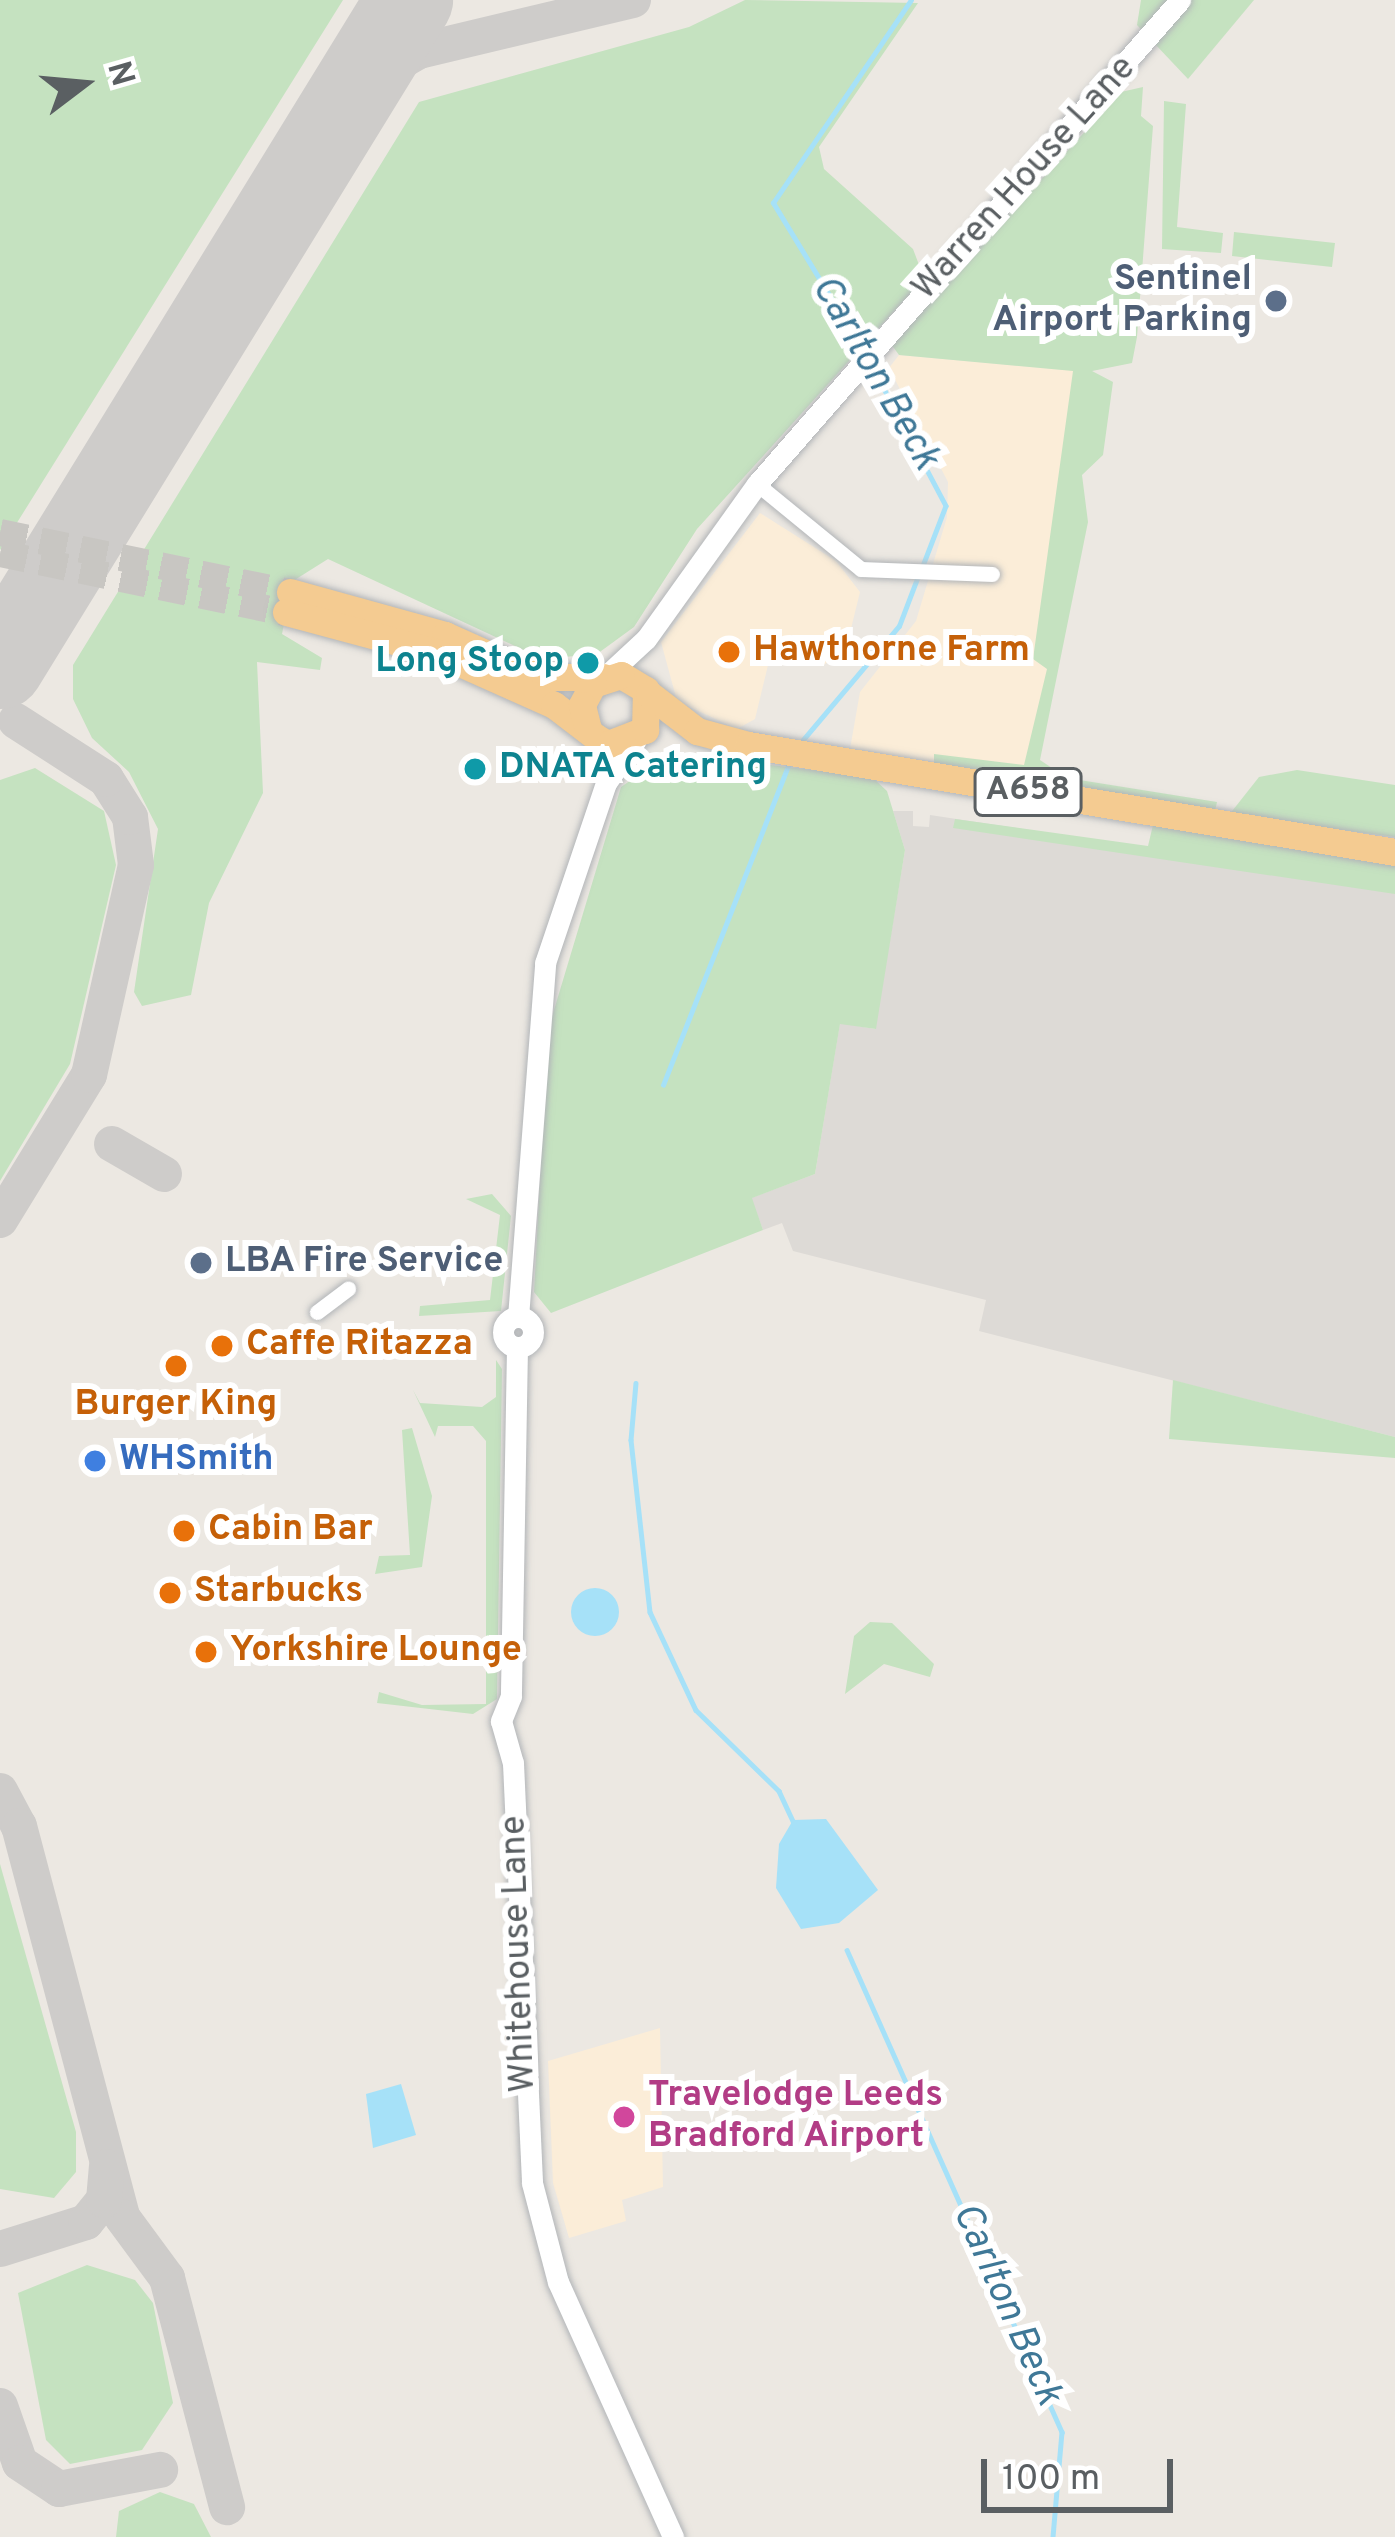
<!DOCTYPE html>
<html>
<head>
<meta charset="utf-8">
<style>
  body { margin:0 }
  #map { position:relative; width:1395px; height:2537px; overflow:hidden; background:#ece8e2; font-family:Overpass,sans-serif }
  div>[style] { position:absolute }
  .commercial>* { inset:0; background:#fbedd8 }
  .industrial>* { inset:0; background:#dddad6 }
  .green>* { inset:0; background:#c5e2c0 }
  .water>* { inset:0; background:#a6e1f8 }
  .round { border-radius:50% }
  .stream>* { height:4.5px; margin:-2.25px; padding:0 2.25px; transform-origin:2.25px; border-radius:2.25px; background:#a6e1f8 }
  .taxiway>* { height:36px; margin:-18px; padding:0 18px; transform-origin:18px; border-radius:18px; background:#ceccca }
  .runway>* { height:87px; margin:-43.5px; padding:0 43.5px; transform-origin:43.5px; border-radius:43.5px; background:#ceccca }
  .highway-tunnel>* { height:27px; margin-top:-13.5px; transform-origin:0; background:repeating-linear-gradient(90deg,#c8c6c2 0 27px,transparent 0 41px) }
  .roads { filter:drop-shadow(0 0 3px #b2b5b8) drop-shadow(0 0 3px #b2b5b8) }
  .street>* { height:15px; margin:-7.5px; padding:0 7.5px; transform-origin:7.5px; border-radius:7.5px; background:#fff }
  .secondary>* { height:21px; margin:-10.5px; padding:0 10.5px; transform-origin:10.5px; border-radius:10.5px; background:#fff }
  .secondary>.ring { margin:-10.5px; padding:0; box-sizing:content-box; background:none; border:21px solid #fff; border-radius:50% }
  .highway>* { height:27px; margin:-13.5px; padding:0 13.5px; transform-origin:13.5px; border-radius:13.5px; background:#f4cb91 }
  .dots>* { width:33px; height:33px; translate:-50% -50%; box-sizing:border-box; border:6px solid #fff; border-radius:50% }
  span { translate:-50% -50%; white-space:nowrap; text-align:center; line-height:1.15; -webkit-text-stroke:12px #fff; paint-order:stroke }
  .shield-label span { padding:3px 9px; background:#fff; border:3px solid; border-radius:9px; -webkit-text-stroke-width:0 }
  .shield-label { font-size:33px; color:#5a5f62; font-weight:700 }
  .street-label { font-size:36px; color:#5a5f62 }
  .service-label { font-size:36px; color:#4e5e75; font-weight:700 }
  .right { translate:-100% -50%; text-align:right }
  .left { translate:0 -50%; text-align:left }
  .food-label { font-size:36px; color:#c56008; font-weight:700 }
  .culture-label { font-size:36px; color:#0d838f; font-weight:700 }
  .shop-label { font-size:36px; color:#366cbe; font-weight:700 }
  .hotel-label { font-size:36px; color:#b23c85; font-weight:700 }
  .water-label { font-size:39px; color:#3f7897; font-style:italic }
  .north { position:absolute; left:24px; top:24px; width:120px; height:120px; -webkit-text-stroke:9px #fff; paint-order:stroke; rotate:74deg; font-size:33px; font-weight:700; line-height:48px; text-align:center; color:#5a5f62 }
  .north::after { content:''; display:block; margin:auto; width:42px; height:54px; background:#5a5f62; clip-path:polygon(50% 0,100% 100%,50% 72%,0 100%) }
  .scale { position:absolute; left:981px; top:2459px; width:192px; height:54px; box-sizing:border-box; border:6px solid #5a5f62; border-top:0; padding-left:15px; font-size:36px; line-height:42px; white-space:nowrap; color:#5a5f62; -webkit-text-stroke:9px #fff; paint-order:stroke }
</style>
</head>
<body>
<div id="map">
  <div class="commercial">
    <i style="clip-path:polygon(899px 355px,1090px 372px,1036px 781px,850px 749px,860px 692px,916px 621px,947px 517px,948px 482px,889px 368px)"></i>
    <i style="clip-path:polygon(760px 513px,836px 561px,860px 592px,845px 653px,821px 666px,770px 657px,755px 719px,737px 729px,677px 701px,661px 642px)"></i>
    <i style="clip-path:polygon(660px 2028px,663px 2187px,622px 2200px,626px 2221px,569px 2238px,553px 2183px,548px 2061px)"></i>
  </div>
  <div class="industrial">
    <i style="clip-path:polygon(893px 811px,913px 811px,913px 826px,929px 827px,930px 815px,1395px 885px,1395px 1437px,979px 1331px,986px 1300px,793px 1251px,782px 1223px,763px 1230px,751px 1198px,815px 1174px,840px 1023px,875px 1029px,905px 850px)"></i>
  </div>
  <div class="green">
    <i style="clip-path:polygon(0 0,343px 0,0 550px)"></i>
    <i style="clip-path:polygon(745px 0,918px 3px,819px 147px,824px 169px,913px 249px,924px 278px,697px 529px,634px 627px,597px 654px,543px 659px,328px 559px,293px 581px,282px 634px,322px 658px,320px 670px,257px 662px,263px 793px,209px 903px,191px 995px,142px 1006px,134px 992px,158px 829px,129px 772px,92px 738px,73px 699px,73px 665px,419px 102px,689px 27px)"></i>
    <i style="clip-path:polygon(1141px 0,1254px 0,1188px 79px,1137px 25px)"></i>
    <i style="clip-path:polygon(1143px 87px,1141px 116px,1153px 126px,1137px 337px,1132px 363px,1092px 371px,1113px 382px,1103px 455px,1082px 475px,1088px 522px,1040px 760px,1067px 778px,1217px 802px,1215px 811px,934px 763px,934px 754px,1024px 765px,1047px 669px,1033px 659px,1073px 371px,899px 355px,891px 344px,1121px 92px)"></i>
    <i style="clip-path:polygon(1164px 101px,1186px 104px,1177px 227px,1223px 233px,1221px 253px,1162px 249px)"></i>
    <i style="clip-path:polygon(1234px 232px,1335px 243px,1332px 267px,1232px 256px)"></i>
    <i style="clip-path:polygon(670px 753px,872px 777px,887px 791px,905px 850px,876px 1029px,840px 1024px,815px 1174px,752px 1198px,763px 1230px,551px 1313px,534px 1292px,548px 1030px,621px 787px)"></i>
    <i style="clip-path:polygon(35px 768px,104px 811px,116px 865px,70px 1064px,0 1181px,0 780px)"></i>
    <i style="clip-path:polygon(1297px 770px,1395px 785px,1395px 837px,1229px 815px,1259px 777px)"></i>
    <i style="clip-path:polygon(955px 819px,1148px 846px,1153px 825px,1395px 866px,1395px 894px,953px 828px)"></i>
    <i style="clip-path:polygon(492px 1194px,511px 1216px,501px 1311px,419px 1316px,420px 1306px,490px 1300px,500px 1215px,466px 1199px)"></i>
    <i style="clip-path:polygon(496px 1360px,502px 1369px,497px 1699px,473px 1714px,377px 1703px,379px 1692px,422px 1705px,486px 1704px,486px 1441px,473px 1426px,438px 1426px,435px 1437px,413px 1390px,420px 1403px,482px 1407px,496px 1397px)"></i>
    <i style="clip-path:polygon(1173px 1380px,1395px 1437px,1395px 1458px,1169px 1439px)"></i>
    <i style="clip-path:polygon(412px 1428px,432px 1496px,422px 1567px,375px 1574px,379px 1556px,410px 1555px,402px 1430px)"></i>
    <i style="clip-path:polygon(870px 1622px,892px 1623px,934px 1664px,930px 1677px,884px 1664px,845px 1694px,854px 1636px)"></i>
    <i style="clip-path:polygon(0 1864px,76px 2132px,76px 2172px,54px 2198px,0 2189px)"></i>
    <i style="clip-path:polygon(87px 2265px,135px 2280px,153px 2303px,173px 2403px,142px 2450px,70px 2464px,46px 2440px,18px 2293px)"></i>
    <i style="clip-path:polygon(160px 2492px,194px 2504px,211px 2537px,116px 2537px,119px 2511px)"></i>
  </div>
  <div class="water">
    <i class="round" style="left:571px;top:1588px;width:48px;height:48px"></i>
    <i style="clip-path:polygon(826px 1819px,878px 1890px,839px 1923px,801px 1929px,776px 1888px,779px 1844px,793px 1820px)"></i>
    <i style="clip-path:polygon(401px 2084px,416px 2135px,373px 2148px,366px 2094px)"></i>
  </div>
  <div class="stream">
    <i style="left:863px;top:351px;width:173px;rotate:-121.3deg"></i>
    <i style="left:773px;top:203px;width:245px;rotate:-55.8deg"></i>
    <i style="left:872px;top:366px;width:158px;rotate:62.1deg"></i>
    <i style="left:946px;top:506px;width:64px;rotate:111deg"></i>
    <i style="left:802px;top:741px;width:150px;rotate:-49.9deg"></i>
    <i style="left:899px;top:626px;width:53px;rotate:-69.2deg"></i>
    <i style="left:663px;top:1085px;width:348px;rotate:-68.6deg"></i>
    <i style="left:636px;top:1383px;width:57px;rotate:95deg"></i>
    <i style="left:631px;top:1440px;width:173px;rotate:83.7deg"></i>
    <i style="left:650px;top:1612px;width:108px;rotate:64.9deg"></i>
    <i style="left:696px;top:1710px;width:116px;rotate:44.3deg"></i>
    <i style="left:779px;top:1791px;width:38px;rotate:65deg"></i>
    <i style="left:847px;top:1950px;width:528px;rotate:65.96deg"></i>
    <i style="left:1062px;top:2432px;width:105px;rotate:94.9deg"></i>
  </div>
  <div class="taxiway">
    <i style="left:334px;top:122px;width:64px;rotate:-47.5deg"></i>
    <i style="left:377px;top:75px;width:48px;rotate:-29.7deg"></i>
    <i style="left:419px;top:51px;width:220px;rotate:-13.4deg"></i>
    <i style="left:0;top:668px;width:12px;rotate:-66deg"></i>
    <i style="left:112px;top:1144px;width:60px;rotate:30deg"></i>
    <i style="left:0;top:1220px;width:170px;rotate:-58.5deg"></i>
    <i style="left:89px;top:1075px;width:215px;rotate:-77.4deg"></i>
    <i style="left:136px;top:865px;width:48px;rotate:-97.1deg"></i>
    <i style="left:130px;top:817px;width:45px;rotate:-122.3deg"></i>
    <i style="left:106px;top:779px;width:107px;rotate:-147.2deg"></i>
    <i style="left:0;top:1791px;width:40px;rotate:62deg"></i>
    <i style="left:19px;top:1826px;width:404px;rotate:75.2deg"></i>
    <i style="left:122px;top:2217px;width:76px;rotate:53.6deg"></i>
    <i style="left:167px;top:2278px;width:237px;rotate:75.3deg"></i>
    <i style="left:0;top:2249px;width:90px;rotate:-17.4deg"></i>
    <i style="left:86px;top:2222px;width:28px;rotate:-51deg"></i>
    <i style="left:104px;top:2200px;width:33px;rotate:-85deg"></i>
    <i style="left:0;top:2406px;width:60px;rotate:70.7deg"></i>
    <i style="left:20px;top:2463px;width:47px;rotate:33.7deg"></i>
    <i style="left:59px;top:2489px;width:103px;rotate:-10.7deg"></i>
  </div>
  <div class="runway">
    <i style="left:0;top:665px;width:781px;rotate:-58.41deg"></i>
  </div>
  <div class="highway-tunnel">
    <i style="left:0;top:532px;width:296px;rotate:11.7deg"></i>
    <i style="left:0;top:553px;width:292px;rotate:11.7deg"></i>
  </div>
  <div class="roads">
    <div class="street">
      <i style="left:757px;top:484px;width:134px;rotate:39.3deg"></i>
      <i style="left:861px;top:569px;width:131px;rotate:2.2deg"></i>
      <i style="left:592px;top:736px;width:49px;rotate:73.4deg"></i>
      <i style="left:317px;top:1312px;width:39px;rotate:-37deg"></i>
    </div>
    <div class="secondary">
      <i style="left:606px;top:676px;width:54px;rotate:-42.8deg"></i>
      <i style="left:646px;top:639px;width:191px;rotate:-54.4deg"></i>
      <i style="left:757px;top:484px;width:643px;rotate:-48.85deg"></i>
      <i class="ring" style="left:503px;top:1317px;width:9px;height:9px"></i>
      <i style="left:518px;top:1317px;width:355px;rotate:-85.6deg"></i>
      <i style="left:545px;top:963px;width:190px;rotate:-71.3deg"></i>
      <i style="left:606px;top:783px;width:52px;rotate:-55.1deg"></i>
      <i style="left:517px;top:1347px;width:349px;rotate:91deg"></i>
      <i style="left:511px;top:1696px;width:27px;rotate:112deg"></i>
      <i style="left:501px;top:1721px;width:44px;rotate:74.1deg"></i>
      <i style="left:513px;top:1763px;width:420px;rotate:87.4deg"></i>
      <i style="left:532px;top:2183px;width:102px;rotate:75.3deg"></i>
      <i style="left:558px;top:2282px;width:280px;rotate:65.7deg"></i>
    </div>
    <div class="highway">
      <i style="left:290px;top:592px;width:161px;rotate:15.5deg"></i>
      <i style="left:445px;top:635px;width:103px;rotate:24.1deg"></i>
      <i style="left:539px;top:677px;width:64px"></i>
      <i style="left:286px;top:612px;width:154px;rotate:15deg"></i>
      <i style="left:435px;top:652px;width:130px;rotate:24deg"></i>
      <i style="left:554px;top:705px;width:54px;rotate:37.5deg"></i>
      <i style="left:597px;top:738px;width:13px;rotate:29deg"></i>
      <i style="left:608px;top:744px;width:40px;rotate:-21deg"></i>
      <i style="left:645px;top:730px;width:40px;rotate:-88.6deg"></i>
      <i style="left:646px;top:690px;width:29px;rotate:-149deg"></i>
      <i style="left:621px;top:675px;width:29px;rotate:162deg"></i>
      <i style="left:593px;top:684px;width:24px;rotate:118deg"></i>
      <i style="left:582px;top:705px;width:25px;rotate:76deg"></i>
      <i style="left:649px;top:694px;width:61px;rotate:37.6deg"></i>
      <i style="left:697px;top:731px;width:53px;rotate:15.4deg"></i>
      <i style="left:748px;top:745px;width:656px;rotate:9.39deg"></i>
    </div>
  </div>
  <div class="dots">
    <i style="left:1276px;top:301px;background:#5c6f8a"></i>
    <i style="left:729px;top:652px;background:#e8710a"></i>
    <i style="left:588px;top:663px;background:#0f9aa8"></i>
    <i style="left:475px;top:769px;background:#0f9aa8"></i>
    <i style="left:201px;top:1263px;background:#5c6f8a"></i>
    <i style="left:222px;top:1346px;background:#e8710a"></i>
    <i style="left:176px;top:1366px;background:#e8710a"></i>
    <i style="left:95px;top:1461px;background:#3f7fe0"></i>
    <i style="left:184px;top:1531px;background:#e8710a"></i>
    <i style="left:170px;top:1593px;background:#e8710a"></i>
    <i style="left:206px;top:1652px;background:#e8710a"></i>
    <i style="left:624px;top:2117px;background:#d1479c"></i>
  </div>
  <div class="shield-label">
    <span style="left:1028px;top:792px">A658</span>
  </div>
  <div class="street-label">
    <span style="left:1025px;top:179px;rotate:-48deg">Warren House Lane</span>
    <span style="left:520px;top:1954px;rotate:-92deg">Whitehouse Lane</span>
  </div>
  <div class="service-label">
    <span class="right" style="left:1252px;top:301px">Sentinel<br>Airport Parking</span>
    <span class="left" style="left:225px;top:1263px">LBA Fire Service</span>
  </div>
  <div class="food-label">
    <span class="left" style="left:753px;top:652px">Hawthorne Farm</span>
    <span class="left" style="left:246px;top:1346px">Caffe Ritazza</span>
    <span style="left:176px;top:1406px">Burger King</span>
    <span class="left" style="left:208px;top:1531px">Cabin Bar</span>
    <span class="left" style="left:194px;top:1593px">Starbucks</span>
    <span class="left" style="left:230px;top:1652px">Yorkshire Lounge</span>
  </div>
  <div class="culture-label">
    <span class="right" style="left:564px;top:663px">Long Stoop</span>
    <span class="left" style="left:499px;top:769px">DNATA Catering</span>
  </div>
  <div class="shop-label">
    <span class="left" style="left:119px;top:1461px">WHSmith</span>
  </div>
  <div class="hotel-label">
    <span class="left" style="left:648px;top:2117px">Travelodge Leeds<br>Bradford Airport</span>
  </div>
  <div class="water-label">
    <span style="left:873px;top:374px;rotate:60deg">Carlton Beck</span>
    <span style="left:1005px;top:2305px;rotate:66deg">Carlton Beck</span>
  </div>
  <div class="north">N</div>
  <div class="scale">100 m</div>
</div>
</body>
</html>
